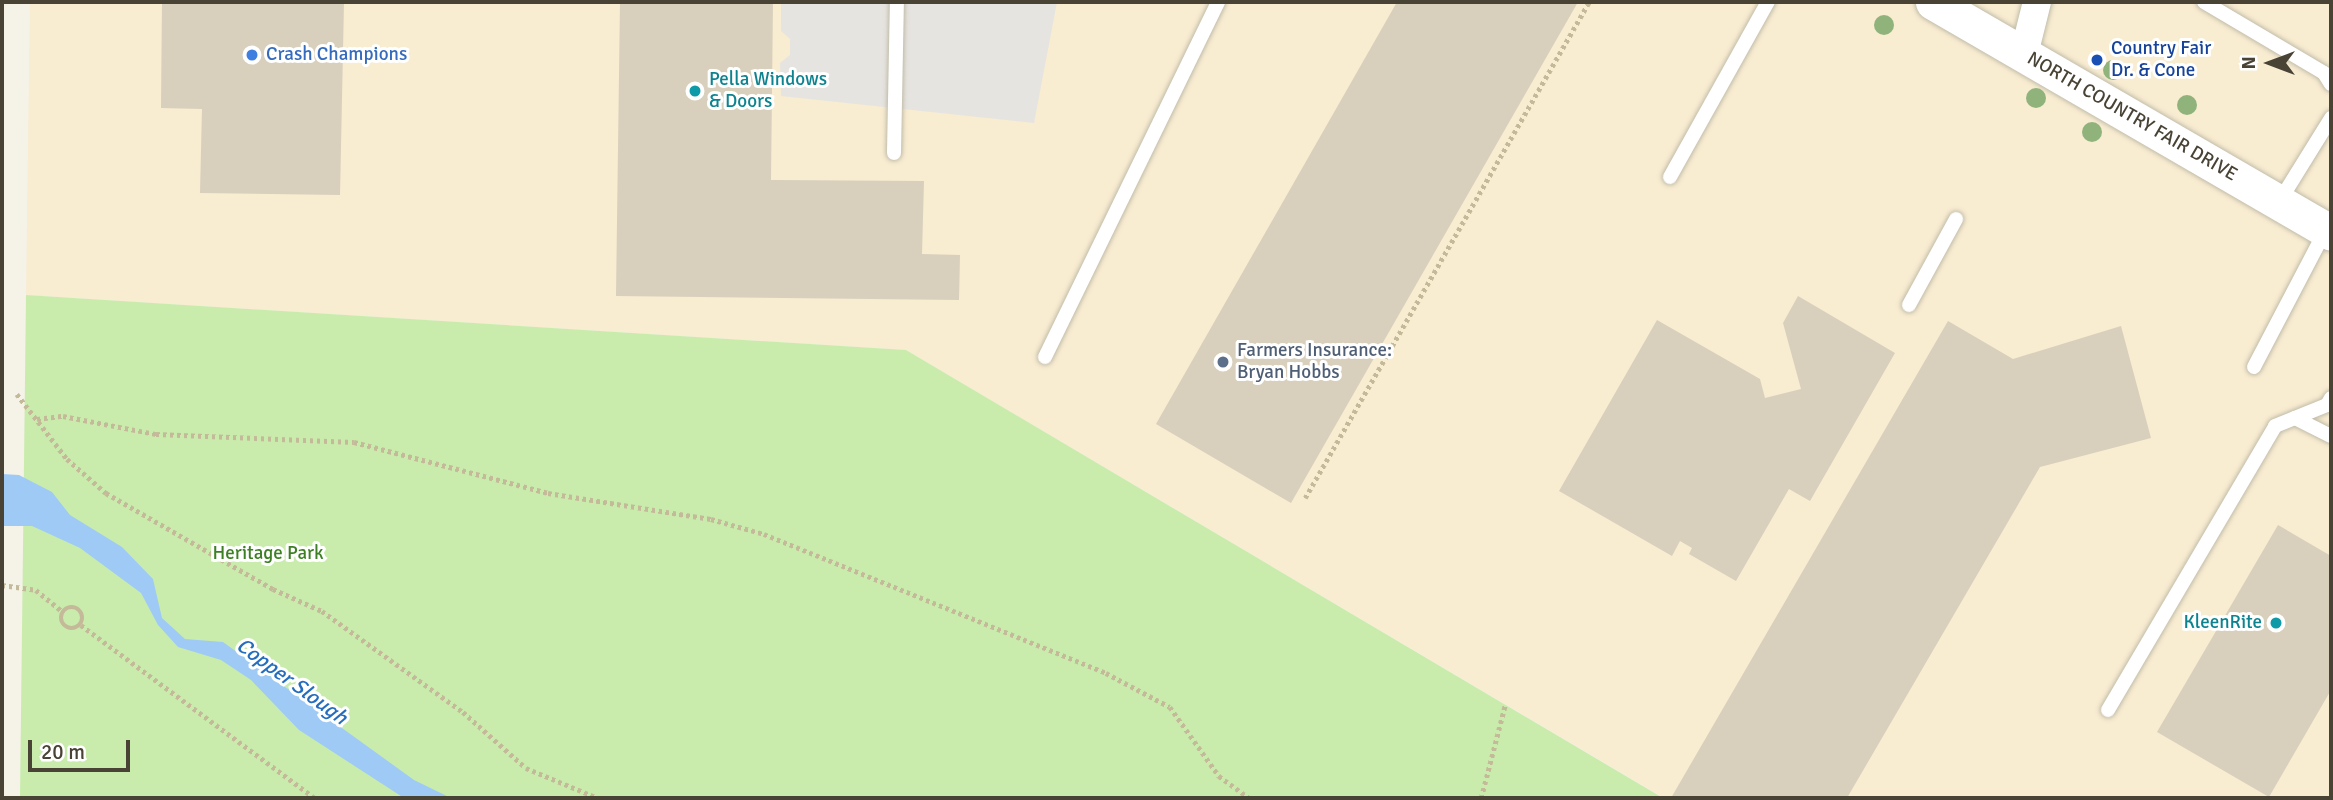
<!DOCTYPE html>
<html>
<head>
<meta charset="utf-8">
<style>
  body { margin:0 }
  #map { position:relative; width:2333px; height:800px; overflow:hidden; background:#f5f2e8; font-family:Signika,sans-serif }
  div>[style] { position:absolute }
  .commercial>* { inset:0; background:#f8ecd1 }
  .green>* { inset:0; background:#c9ecad }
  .parking>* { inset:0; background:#e6e4e0 }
  .water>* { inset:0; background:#9fcaf6 }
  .building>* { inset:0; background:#d8d0bc }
  .path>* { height:4.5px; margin-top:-2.25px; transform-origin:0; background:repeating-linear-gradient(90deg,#c4ba99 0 3.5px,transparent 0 7px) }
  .path>.ring { margin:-2.25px; padding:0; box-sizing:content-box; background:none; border:4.5px solid #c4ba99; border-radius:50% }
  .roads { filter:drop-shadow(0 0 2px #c1bca9) drop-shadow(0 0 2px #c1bca9) }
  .service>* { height:14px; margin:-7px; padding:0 7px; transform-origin:7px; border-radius:7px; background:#fff }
  .minor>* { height:28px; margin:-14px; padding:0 14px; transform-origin:14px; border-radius:14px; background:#fff }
  .tertiary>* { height:35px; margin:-17.5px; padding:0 17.5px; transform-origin:17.5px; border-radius:17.5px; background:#fff }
  .trees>* { width:20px; height:20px; margin:-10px; border-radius:50%; background:#90b37c }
  .dots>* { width:19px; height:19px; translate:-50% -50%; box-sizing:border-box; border:4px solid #fff; border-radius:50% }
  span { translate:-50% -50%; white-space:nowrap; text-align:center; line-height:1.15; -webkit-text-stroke:6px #fff; paint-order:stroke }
  .transit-label { font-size:19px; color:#164399 }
  .left { translate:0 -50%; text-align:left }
  .shop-label { font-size:19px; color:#366cbe }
  .culture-label { font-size:19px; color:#0d838f }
  .right { translate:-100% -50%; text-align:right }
  .street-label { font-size:19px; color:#494336 }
  .service-label { font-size:19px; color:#4e5e75 }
  .park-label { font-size:19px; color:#3d8023 }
  .water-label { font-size:21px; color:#256ebe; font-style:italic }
  .frame { position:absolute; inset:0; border:4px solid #494336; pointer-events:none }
  .north { position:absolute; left:2235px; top:28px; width:70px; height:70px; -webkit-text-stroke:5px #fff; paint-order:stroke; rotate:270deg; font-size:19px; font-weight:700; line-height:28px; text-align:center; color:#494336 }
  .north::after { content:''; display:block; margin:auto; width:24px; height:32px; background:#494336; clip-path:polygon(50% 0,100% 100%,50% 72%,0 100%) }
  .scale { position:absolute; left:28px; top:740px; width:102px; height:32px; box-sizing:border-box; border:4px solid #494336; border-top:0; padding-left:9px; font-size:21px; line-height:24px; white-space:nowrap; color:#494336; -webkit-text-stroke:5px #fff; paint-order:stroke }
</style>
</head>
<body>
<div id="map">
  <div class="commercial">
    <i style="clip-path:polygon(30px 2px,2331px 2px,2331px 798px,1664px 798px,906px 350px,26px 295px)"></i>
  </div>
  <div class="green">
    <i style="clip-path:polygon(26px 295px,906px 350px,1663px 798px,20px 798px)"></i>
  </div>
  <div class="parking">
    <i style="clip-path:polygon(781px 2px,1057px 2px,1034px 123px,781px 96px,780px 63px,790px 55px,790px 39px,781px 31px)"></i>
  </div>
  <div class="water">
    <i style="clip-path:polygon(2px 474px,19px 475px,52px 492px,70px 515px,122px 547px,153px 579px,162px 618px,185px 639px,223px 642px,414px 780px,451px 798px,404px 798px,299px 730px,251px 680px,221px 660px,178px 647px,158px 625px,141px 593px,80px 548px,32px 526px,2px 526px)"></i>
  </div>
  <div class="building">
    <i style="clip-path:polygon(162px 2px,344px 2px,340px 195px,200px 193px,202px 109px,161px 108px)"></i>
    <i style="clip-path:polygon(620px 2px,773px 2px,771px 180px,924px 181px,922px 254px,960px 255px,959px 300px,616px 296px)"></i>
    <i style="clip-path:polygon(1397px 2px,1578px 2px,1291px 503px,1156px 424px)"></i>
    <i style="clip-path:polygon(1798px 296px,1895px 353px,1810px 501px,1789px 489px,1736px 581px,1689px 554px,1692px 548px,1680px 541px,1672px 556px,1559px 491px,1657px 320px,1760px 379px,1765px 398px,1801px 389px,1783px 323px)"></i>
    <i style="clip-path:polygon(1948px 321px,2013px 359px,2121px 326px,2151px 438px,2040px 467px,1847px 798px,1671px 798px)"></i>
    <i style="clip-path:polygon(2278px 525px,2331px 556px,2331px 690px,2269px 797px,2157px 732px)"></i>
  </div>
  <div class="path">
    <i style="left:17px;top:394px;width:82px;rotate:52.4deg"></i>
    <i style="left:67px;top:459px;width:52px;rotate:41.1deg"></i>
    <i style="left:106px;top:493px;width:193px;rotate:29.9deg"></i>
    <i style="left:273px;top:589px;width:54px;rotate:24.2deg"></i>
    <i style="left:322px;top:611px;width:173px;rotate:35.6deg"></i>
    <i style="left:463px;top:712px;width:84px;rotate:41.6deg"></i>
    <i style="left:526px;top:768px;width:78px;rotate:22.6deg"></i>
    <i style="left:37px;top:419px;width:26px;rotate:-7deg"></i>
    <i style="left:63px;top:416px;width:95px;rotate:11deg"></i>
    <i style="left:156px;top:434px;width:198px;rotate:2.3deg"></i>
    <i style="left:354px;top:442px;width:201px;rotate:14.7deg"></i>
    <i style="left:548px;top:493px;width:165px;rotate:9.1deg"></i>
    <i style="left:711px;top:519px;width:55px;rotate:15.8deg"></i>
    <i style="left:764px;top:534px;width:369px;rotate:22.1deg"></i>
    <i style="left:1106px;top:673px;width:72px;rotate:28deg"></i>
    <i style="left:1170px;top:707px;width:85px;rotate:54.6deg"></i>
    <i style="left:1219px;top:776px;width:37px;rotate:36deg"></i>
    <i style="left:1305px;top:498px;width:572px;rotate:-60.21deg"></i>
    <i style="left:2px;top:585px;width:34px;rotate:8deg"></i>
    <i style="left:36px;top:590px;width:33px;rotate:39deg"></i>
    <i class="ring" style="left:61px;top:607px;width:17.5px;height:17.5px"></i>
    <i style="left:81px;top:625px;width:291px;rotate:36.5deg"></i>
    <i style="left:1481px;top:798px;width:96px;rotate:-75.5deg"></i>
  </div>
  <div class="roads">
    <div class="service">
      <i style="left:2204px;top:2px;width:139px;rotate:30.6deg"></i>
      <i style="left:2324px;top:73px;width:13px;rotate:58deg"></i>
      <i style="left:894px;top:153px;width:151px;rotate:-88.9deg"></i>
      <i style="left:1670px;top:177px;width:201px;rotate:-60.8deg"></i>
      <i style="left:2279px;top:202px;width:99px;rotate:-58.2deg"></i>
      <i style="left:1909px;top:305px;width:98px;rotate:-61.3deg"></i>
      <i style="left:1045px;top:357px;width:395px;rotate:-64deg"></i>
      <i style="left:2254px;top:367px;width:153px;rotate:-62.4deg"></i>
      <i style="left:2295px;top:418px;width:40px;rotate:26.6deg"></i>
      <i style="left:2108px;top:710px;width:329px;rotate:-59.5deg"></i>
      <i style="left:2275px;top:426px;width:56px;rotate:-22deg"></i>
      <i style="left:2327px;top:405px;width:8px;rotate:-60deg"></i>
    </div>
    <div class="minor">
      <i style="left:2024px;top:54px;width:54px;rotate:-76deg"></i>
    </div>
    <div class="tertiary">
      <i style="left:1933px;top:2px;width:460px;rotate:30.1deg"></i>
    </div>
  </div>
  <div class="trees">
    <i style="left:1884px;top:25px"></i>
    <i style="left:2113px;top:70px"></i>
    <i style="left:2036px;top:98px"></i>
    <i style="left:2187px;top:105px"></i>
    <i style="left:2092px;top:132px"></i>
  </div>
  <div class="dots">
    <i style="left:252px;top:55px;background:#3f7fe0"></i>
    <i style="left:2097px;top:60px;background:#1a4fb4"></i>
    <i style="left:695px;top:91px;background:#0f9aa8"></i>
    <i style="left:1223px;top:362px;background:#5c6f8a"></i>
    <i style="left:2276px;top:623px;background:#0f9aa8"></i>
  </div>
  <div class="transit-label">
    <span class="left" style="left:2111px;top:60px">Country Fair<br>Dr. &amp; Cone</span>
  </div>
  <div class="shop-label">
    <span class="left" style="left:266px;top:55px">Crash Champions</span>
  </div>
  <div class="culture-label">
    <span class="left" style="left:709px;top:91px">Pella Windows<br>&amp; Doors</span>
    <span class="right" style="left:2262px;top:623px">KleenRite</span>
  </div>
  <div class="street-label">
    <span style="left:2132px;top:117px;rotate:30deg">NORTH COUNTRY FAIR DRIVE</span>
  </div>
  <div class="service-label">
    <span class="left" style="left:1237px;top:362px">Farmers Insurance:<br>Bryan Hobbs</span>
  </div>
  <div class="park-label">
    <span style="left:268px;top:554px">Heritage Park</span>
  </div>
  <div class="water-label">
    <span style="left:292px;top:681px;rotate:36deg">Copper Slough</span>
  </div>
  <div class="frame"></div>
  <div class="north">N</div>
  <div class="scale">20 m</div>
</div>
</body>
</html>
